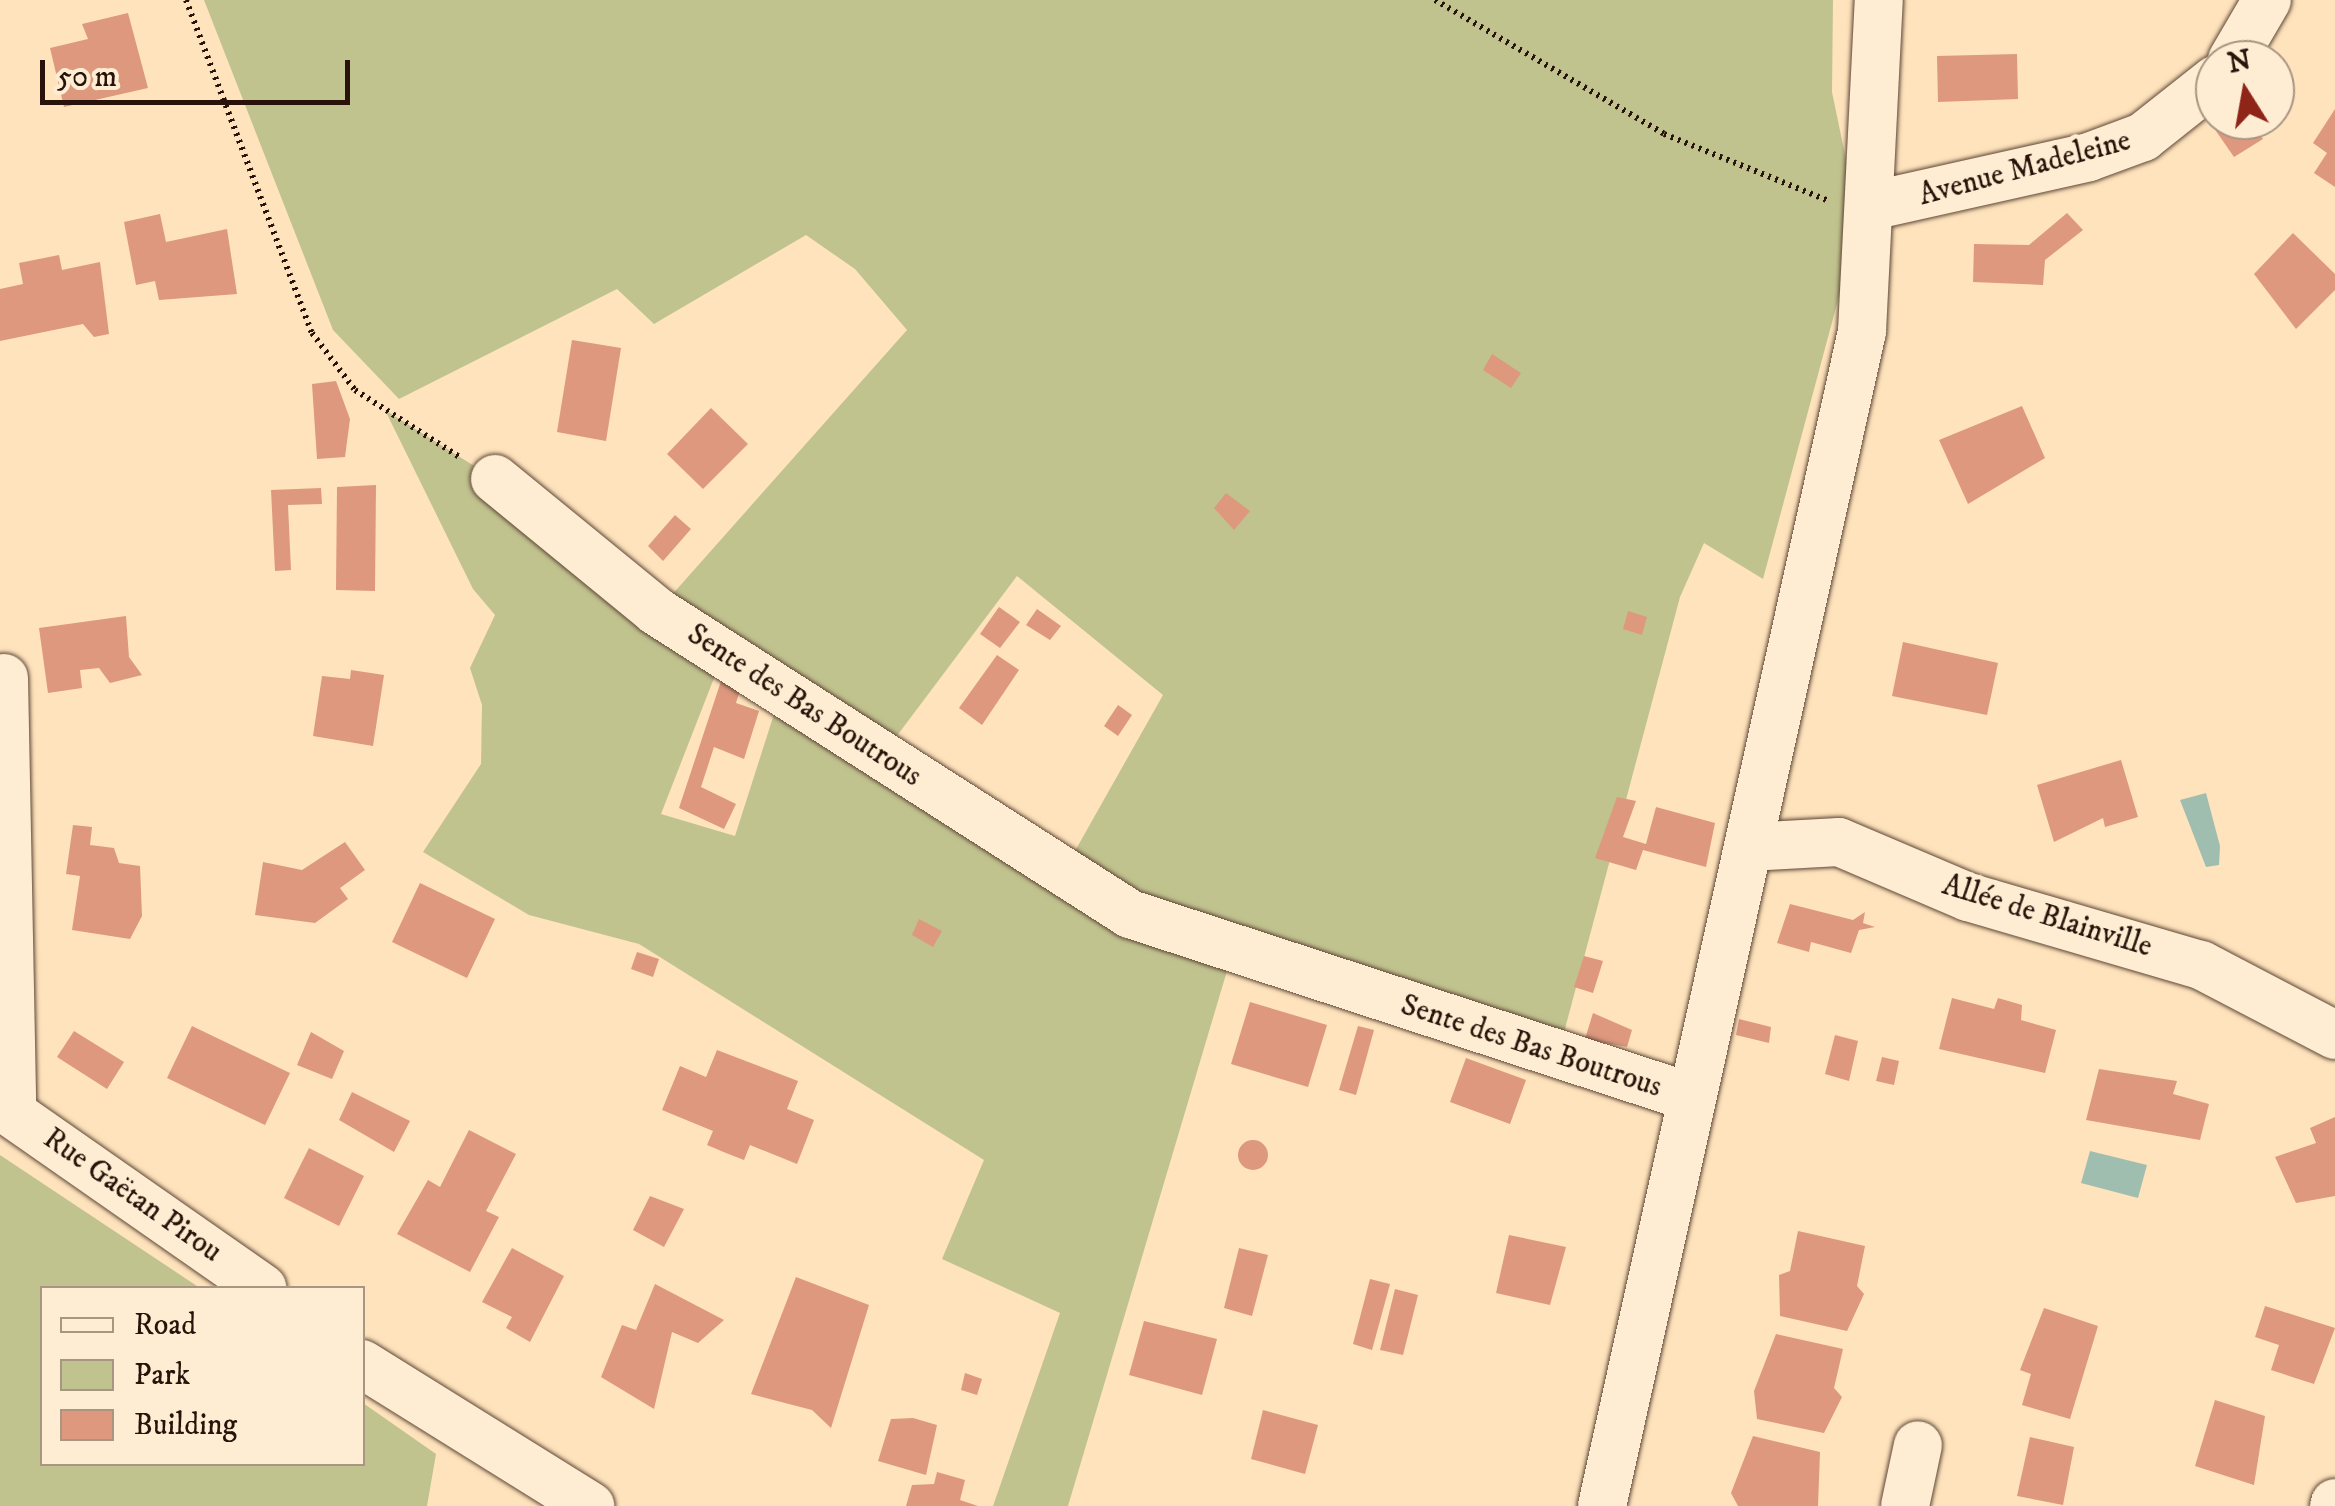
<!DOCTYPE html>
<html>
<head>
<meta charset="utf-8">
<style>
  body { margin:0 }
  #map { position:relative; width:2335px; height:1506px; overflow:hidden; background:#fee3bc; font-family:"IM FELL DW Pica",serif }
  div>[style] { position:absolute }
  .green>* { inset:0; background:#c1c38f }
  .water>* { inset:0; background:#a0beb0 }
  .building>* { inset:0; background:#dd987e }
  .round { border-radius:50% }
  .path>* { height:6px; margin-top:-3px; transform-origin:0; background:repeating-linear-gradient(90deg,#281209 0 2.5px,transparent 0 7.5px) }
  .roads { filter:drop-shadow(0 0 2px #5e4636) drop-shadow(0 0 2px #5e4636) }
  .minor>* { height:48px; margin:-24px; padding:0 24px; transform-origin:24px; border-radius:24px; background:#feedd3 }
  span { translate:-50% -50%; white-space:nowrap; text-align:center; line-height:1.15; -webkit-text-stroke:9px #feedd3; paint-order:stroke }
  .street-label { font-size:30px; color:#281209 }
  .legend { position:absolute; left:40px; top:1286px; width:325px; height:180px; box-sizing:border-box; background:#feedd3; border:2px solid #a89582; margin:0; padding:12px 18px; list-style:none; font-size:30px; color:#281209 }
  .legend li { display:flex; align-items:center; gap:20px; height:50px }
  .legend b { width:50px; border:2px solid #a89582 }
  .north { position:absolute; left:2195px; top:40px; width:100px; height:100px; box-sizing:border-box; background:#feedd3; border:2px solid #a89582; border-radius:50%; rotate:349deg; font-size:28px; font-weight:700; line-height:40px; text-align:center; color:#281209 }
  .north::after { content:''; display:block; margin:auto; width:35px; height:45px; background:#8f2418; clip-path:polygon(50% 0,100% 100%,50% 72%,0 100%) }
  .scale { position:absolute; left:40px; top:60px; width:310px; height:45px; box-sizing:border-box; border:5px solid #281209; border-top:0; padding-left:12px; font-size:30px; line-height:35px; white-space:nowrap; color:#281209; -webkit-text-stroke:8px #feedd3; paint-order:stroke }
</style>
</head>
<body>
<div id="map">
  <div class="green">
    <i style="clip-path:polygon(evenodd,204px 0,1833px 0,1832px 92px,1859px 222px,1763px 579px,1704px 543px,1680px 597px,1558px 1055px,1232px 954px,1068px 1506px,993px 1506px,1060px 1313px,942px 1259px,984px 1160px,639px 944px,529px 915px,423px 852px,481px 764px,482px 705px,470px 668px,495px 615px,473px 589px,385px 410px,495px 479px,662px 606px,907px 330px,855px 269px,806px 235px,654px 324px,617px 289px,399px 399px,333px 330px,204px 0,1017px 576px,1163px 695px,1062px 874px,884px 753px,1017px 576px,204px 0,723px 655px,782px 689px,735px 836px,661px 814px,723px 655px)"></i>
    <i style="clip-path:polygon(0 1155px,200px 1288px,42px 1288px,42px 1464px,362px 1464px,363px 1403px,436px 1454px,427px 1506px,0 1506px)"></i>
  </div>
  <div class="water">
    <i style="clip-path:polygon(2206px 793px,2220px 846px,2219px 865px,2206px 867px,2180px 800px)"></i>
    <i style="clip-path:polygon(2090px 1151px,2147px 1165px,2138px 1198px,2081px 1183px)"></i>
  </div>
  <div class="building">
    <i style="clip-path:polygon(128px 13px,148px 88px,64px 107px,50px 48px,88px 39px,82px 24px)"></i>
    <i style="clip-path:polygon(2017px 54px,2018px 99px,1938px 102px,1937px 56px)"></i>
    <i style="clip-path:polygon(2335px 109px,2335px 187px,2314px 173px,2327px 153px,2313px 143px)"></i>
    <i style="clip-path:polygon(2233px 120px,2249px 120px,2263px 139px,2234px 157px,2216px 131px)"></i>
    <i style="clip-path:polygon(2067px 213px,2083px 230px,2045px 260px,2043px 285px,1973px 282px,1974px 244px,2029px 245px)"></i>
    <i style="clip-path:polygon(160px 214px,166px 242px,227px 229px,237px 294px,159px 300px,155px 281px,136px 285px,124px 222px)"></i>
    <i style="clip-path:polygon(2293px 233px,2335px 274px,2335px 290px,2296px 329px,2254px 274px)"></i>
    <i style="clip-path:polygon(59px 255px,62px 270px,100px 262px,109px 334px,94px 337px,83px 324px,0 341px,0 289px,23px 284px,19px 263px)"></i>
    <i style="clip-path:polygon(572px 340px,621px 348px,606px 441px,557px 432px)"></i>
    <i style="clip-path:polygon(1492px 354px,1521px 373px,1511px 388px,1483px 370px)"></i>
    <i style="clip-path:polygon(336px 381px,350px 419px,345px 457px,317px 459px,312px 384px)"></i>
    <i style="clip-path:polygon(2022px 406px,2045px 458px,1968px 504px,1939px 440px)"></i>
    <i style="clip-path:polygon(711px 408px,748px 444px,703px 489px,667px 454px)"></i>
    <i style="clip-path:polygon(376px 485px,375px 591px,336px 590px,337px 487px)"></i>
    <i style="clip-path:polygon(321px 488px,322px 504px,288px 505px,291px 570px,275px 571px,271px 490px)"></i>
    <i style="clip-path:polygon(1226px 493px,1250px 511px,1234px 530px,1214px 508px)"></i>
    <i style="clip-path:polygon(675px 515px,691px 529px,663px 561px,648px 546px)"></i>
    <i style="clip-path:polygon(999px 607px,1020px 622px,1000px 648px,980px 634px)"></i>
    <i style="clip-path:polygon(1037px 609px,1061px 626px,1050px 640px,1026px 625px)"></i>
    <i style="clip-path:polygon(1628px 611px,1647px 617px,1642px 635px,1623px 629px)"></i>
    <i style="clip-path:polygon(126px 616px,129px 657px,142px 675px,110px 683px,99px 668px,80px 670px,82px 688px,48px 693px,39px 628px)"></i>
    <i style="clip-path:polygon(1903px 642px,1998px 663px,1987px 715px,1892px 696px)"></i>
    <i style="clip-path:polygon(997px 655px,1019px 670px,982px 725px,959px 708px)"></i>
    <i style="clip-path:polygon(727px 663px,746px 670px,736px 703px,759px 711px,744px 759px,714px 747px,701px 787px,736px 804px,724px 829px,679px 808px)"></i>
    <i style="clip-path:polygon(351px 670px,384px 675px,373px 746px,313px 736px,322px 676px,350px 679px)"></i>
    <i style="clip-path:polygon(1118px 705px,1132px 715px,1118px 736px,1104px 726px)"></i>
    <i style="clip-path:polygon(2121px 760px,2138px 817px,2105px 827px,2103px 818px,2054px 842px,2037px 785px)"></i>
    <i style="clip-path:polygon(1617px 797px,1636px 801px,1623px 837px,1646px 844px,1656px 807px,1715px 823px,1706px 867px,1643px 850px,1636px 870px,1595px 858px)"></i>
    <i style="clip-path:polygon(73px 825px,92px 827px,90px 845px,114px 848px,119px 863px,140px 866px,142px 916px,130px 939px,72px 930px,80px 876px,66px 874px)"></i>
    <i style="clip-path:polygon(345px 842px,365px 870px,340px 888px,348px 899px,315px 923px,255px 915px,263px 862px,302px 870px)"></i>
    <i style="clip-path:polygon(420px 883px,495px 919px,467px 978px,392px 942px)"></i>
    <i style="clip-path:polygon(1790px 904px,1853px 920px,1865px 912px,1863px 923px,1875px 927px,1859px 930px,1851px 953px,1811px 942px,1809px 952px,1777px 943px)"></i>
    <i style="clip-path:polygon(919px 919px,942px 931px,933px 947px,912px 935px)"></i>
    <i style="clip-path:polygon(637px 952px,659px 959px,653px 977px,631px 969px)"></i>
    <i style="clip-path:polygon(1584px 956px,1603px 961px,1593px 993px,1574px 987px)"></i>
    <i style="clip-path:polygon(1952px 998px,1994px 1009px,1998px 998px,2022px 1005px,2021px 1020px,2056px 1030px,2045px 1073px,1939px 1049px)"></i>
    <i style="clip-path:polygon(1250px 1002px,1327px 1025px,1308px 1087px,1231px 1064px)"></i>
    <i style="clip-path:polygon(1593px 1013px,1632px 1030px,1627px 1047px,1585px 1039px)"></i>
    <i style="clip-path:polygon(1739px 1019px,1771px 1027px,1769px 1043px,1736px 1035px)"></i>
    <i style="clip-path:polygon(192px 1026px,290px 1073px,265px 1125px,167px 1078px)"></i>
    <i style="clip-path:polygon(1358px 1026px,1374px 1030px,1356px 1095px,1339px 1090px)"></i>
    <i style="clip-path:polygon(74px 1031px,124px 1062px,107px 1089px,57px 1057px)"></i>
    <i style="clip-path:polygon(311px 1032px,344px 1051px,332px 1079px,297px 1065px)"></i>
    <i style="clip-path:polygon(1835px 1035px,1858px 1041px,1849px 1081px,1825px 1074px)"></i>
    <i style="clip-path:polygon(717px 1050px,798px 1081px,787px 1109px,814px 1120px,797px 1164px,750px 1145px,744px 1160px,726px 1153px,707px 1145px,713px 1131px,662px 1110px,680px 1066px,706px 1077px)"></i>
    <i style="clip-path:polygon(1882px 1057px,1899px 1061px,1894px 1085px,1876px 1081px)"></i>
    <i style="clip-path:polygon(1466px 1058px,1526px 1080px,1510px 1124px,1450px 1102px)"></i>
    <i style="clip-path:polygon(2099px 1069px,2177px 1081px,2173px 1094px,2209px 1104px,2200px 1140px,2086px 1120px)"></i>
    <i style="clip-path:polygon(352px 1092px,410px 1121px,394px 1152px,339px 1120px)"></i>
    <i style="clip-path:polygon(2335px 1117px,2335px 1196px,2296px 1203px,2275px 1157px,2316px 1143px,2310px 1128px)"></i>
    <i style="clip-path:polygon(469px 1130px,516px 1154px,486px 1211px,499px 1217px,470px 1272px,397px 1234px,428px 1180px,440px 1187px)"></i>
    <i class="round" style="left:1238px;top:1140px;width:30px;height:30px"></i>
    <i style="clip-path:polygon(309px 1148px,364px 1176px,339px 1226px,284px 1198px)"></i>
    <i style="clip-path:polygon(650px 1196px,684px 1209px,664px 1247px,633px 1230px)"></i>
    <i style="clip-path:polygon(1798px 1231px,1865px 1246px,1857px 1286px,1864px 1294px,1847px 1331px,1780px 1316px,1779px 1275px,1790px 1271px)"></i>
    <i style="clip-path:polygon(1509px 1235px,1566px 1247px,1550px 1305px,1496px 1293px)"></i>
    <i style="clip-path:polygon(512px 1248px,564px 1276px,530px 1342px,506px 1328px,512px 1317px,482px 1302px)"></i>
    <i style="clip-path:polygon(1239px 1248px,1268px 1255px,1252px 1316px,1224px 1308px)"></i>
    <i style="clip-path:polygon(796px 1277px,869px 1305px,831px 1428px,812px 1410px,751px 1394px)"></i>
    <i style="clip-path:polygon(1370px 1279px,1390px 1284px,1372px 1350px,1353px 1344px)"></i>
    <i style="clip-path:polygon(655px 1284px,724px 1320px,698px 1343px,672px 1332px,654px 1409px,601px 1377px,622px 1325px,636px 1330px)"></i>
    <i style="clip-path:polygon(1395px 1289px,1418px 1295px,1403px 1355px,1380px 1350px)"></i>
    <i style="clip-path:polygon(2265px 1306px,2335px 1328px,2314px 1384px,2271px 1370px,2279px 1345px,2255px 1337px)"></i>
    <i style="clip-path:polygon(2044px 1308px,2098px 1326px,2070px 1419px,2022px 1405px,2031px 1374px,2020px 1370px)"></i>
    <i style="clip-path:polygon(1144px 1321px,1217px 1339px,1202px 1395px,1129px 1375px)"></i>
    <i style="clip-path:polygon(1776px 1334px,1843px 1349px,1834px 1388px,1842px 1397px,1824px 1433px,1757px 1419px,1754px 1391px)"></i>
    <i style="clip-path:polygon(965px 1373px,982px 1379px,977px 1395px,961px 1390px)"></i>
    <i style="clip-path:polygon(2215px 1400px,2265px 1416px,2254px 1485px,2195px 1466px)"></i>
    <i style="clip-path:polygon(1263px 1410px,1318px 1425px,1305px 1474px,1251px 1459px)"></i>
    <i style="clip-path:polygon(913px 1418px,937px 1425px,926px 1475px,878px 1461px,891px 1419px)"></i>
    <i style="clip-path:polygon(1753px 1436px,1820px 1452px,1818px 1506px,1738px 1506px,1731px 1493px)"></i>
    <i style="clip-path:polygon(2030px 1437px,2074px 1447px,2063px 1505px,2017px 1496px)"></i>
    <i style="clip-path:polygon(937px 1472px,965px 1480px,960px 1500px,978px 1506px,906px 1506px,912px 1485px,934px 1484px)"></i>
  </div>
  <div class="path">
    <i style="left:186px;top:0;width:356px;rotate:69.3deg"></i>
    <i style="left:312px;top:333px;width:71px;rotate:53deg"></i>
    <i style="left:355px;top:390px;width:126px;rotate:32.7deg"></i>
    <i style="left:1435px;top:0;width:265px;rotate:30.3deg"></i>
    <i style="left:1664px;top:134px;width:178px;rotate:22.1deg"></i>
  </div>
  <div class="roads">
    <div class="minor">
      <i style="left:2232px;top:60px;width:69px;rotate:-59.7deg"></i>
      <i style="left:1875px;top:205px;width:219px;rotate:-12.6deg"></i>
      <i style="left:2089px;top:157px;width:58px;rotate:-20.3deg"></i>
      <i style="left:2143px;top:137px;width:92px;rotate:-38.4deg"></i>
      <i style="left:495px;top:479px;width:208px;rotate:39.3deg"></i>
      <i style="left:656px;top:611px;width:563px;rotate:32.59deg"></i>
      <i style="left:1130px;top:914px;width:589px;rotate:18.1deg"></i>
      <i style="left:4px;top:678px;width:433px;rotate:88.9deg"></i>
      <i style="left:1748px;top:847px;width:91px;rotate:-3.1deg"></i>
      <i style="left:1839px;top:842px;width:140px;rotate:23.1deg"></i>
      <i style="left:1968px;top:897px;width:243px;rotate:16.3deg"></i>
      <i style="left:2201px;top:965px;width:151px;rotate:27.6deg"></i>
      <i style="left:0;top:1105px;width:320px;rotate:34.9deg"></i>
      <i style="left:362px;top:1364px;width:269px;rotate:31.9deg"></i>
      <i style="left:1602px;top:1506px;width:1203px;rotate:-77.52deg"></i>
      <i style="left:1862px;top:331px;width:331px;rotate:-87.1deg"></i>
      <i style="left:1905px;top:1506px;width:62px;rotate:-78deg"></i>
      <i style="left:2334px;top:1506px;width:3px;rotate:-72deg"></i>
    </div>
  </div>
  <div class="street-label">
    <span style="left:2025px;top:169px;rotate:-15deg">Avenue Madeleine</span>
    <span style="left:804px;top:706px;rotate:33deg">Sente des Bas Boutrous</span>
    <span style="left:2047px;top:917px;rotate:17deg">Allée de Blainville</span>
    <span style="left:1531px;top:1047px;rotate:18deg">Sente des Bas Boutrous</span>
    <span style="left:132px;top:1196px;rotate:35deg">Rue Gaëtan Pirou</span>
  </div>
  <ul class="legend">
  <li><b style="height:12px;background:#feedd3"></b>Road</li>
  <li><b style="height:28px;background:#c1c38f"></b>Park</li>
  <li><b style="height:28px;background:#dd987e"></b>Building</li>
  </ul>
  <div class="north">N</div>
  <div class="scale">50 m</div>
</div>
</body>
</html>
